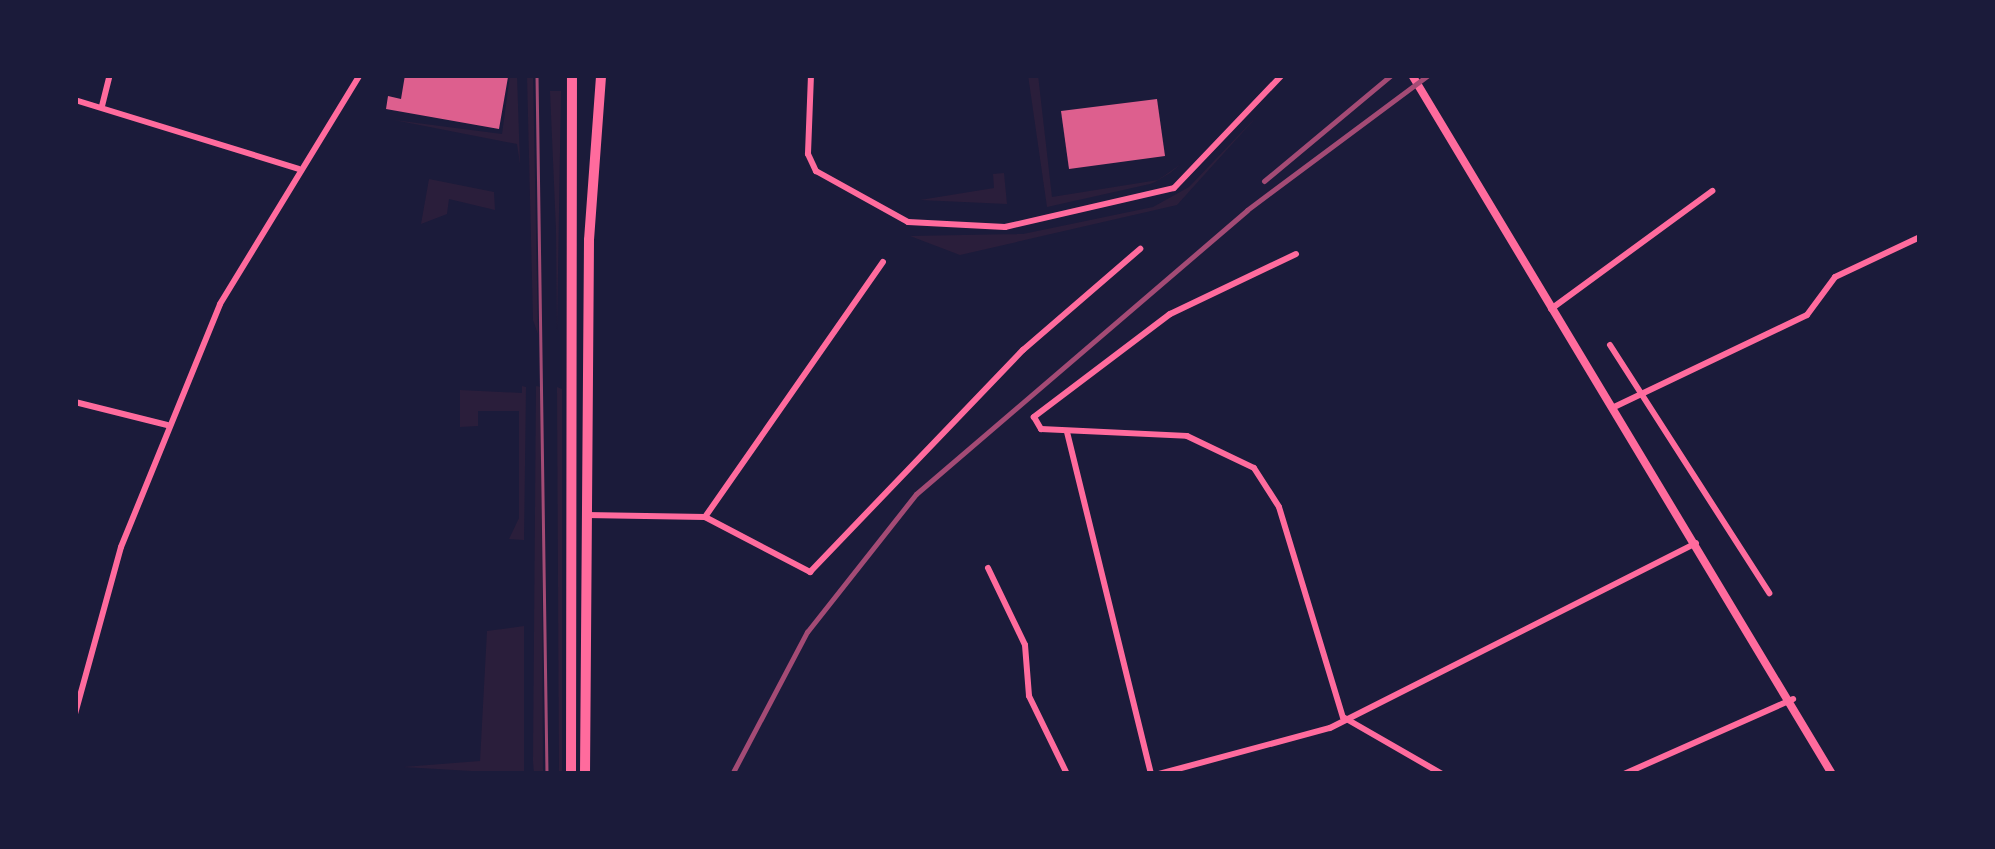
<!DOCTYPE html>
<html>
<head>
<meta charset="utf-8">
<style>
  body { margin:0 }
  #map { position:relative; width:1995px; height:849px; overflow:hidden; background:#1b1b3a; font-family:"IBM Plex Sans",sans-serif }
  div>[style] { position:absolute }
  .green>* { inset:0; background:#2a1e3b }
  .building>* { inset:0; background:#dd5f8e }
  .minor>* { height:6px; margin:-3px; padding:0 3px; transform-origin:3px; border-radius:3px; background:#ff6b9d }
  .tertiary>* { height:8px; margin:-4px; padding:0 4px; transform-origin:4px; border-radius:4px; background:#ff6b9d }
  .primary>* { height:10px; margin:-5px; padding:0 5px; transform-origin:5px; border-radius:5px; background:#ff6b9d }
  .tram>* { height:2.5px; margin:-1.25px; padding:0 1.25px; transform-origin:1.25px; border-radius:1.25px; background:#a44b75 }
  .rail>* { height:5px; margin:-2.5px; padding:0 2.5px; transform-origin:2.5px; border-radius:2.5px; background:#a44b75 }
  span { translate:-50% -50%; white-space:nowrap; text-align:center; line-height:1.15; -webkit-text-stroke:8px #1b1b3a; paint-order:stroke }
  .frame { position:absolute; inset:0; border:78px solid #1b1b3a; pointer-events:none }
</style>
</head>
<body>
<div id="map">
  <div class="green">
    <i style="clip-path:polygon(510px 75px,517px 75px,520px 164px,517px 144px,394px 120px,502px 134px)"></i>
    <i style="clip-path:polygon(527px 75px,533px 75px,538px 334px,533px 320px)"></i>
    <i style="clip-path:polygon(1028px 75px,1038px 75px,1052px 197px,1158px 180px,1181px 164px,1170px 173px,1155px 182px,1150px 184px,1047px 207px)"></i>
    <i style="clip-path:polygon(550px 91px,561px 91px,557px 333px,556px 230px)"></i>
    <i style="clip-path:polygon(1260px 113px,1177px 205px,960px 255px,910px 236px,1023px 234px,1153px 207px,1189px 187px)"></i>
    <i style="clip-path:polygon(1004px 173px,1007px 204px,920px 200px,994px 188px,993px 174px)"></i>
    <i style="clip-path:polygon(429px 179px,494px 192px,495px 210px,449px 199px,447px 214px,421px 224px)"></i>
    <i style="clip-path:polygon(522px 386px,526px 387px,524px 540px,509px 539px,519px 518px,519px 411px,478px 411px,478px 426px,460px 427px,460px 390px,522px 393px)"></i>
    <i style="clip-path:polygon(536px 386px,541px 387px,543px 774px,534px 774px,533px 761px)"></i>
    <i style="clip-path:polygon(557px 387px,562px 389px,562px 774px,559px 774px)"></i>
    <i style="clip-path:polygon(524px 626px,524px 774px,403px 767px,480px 761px,487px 631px)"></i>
  </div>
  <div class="building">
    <i style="clip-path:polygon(405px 75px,508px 77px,499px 129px,386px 109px,388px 96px,401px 99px)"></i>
    <i style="clip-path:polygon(1157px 99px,1165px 156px,1069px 169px,1061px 111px)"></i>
  </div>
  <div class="minor">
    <i style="left:811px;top:75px;width:79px;rotate:92.2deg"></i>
    <i style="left:808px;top:154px;width:19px;rotate:65deg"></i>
    <i style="left:816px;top:171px;width:105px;rotate:29deg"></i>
    <i style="left:908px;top:222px;width:97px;rotate:3deg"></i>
    <i style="left:1005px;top:227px;width:173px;rotate:-13deg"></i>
    <i style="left:1174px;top:188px;width:156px;rotate:-46.3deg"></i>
    <i style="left:75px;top:100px;width:234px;rotate:17.1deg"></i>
    <i style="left:102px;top:106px;width:32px;rotate:-76deg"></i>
    <i style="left:1296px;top:254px;width:140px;rotate:154.5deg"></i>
    <i style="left:1170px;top:314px;width:171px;rotate:142.9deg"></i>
    <i style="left:1034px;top:417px;width:14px;rotate:60deg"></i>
    <i style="left:1041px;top:429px;width:146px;rotate:2.7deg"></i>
    <i style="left:1187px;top:436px;width:74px;rotate:25.5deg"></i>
    <i style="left:1254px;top:468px;width:46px;rotate:57.3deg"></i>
    <i style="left:1279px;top:507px;width:220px;rotate:73.1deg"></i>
    <i style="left:1343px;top:717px;width:114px;rotate:29.9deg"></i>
    <i style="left:1551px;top:309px;width:200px;rotate:-36.2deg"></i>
    <i style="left:1610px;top:345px;width:295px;rotate:57.3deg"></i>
    <i style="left:75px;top:402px;width:95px;rotate:14deg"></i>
    <i style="left:1612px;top:408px;width:216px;rotate:-25.5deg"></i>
    <i style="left:1807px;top:315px;width:47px;rotate:-53.6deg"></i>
    <i style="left:1835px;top:277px;width:94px;rotate:-25.2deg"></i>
    <i style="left:1067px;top:432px;width:352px;rotate:76.2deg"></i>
    <i style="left:586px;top:515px;width:119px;rotate:1deg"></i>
    <i style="left:705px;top:517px;width:119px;rotate:27.6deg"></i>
    <i style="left:810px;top:572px;width:308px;rotate:-46.2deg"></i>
    <i style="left:1023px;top:350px;width:155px;rotate:-40.8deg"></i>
    <i style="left:705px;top:517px;width:311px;rotate:-55.1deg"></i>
    <i style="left:988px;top:568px;width:85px;rotate:64.3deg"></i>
    <i style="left:1025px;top:645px;width:51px;rotate:85.5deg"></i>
    <i style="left:1029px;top:696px;width:87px;rotate:64deg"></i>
    <i style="left:75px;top:714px;width:173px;rotate:-74.6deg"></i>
    <i style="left:121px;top:547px;width:262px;rotate:-67.8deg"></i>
    <i style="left:220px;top:304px;width:268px;rotate:-58.6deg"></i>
    <i style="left:1159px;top:774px;width:177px;rotate:-15.1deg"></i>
    <i style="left:1330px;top:728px;width:410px;rotate:-26.8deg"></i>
    <i style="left:1624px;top:774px;width:185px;rotate:-23.9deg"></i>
  </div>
  <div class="tertiary">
    <i style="left:1412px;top:75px;width:815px;rotate:59deg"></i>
  </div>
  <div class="primary">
    <i style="left:571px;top:774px;width:699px;rotate:-89.92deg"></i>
    <i style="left:585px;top:774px;width:534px;rotate:-89.57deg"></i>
    <i style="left:589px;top:240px;width:165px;rotate:-85.8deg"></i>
  </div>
  <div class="tram">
    <i style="left:537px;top:75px;width:699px;rotate:89.18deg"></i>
  </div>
  <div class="rail">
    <i style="left:1264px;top:181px;width:165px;rotate:-39.8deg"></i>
    <i style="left:732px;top:774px;width:161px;rotate:-62.2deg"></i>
    <i style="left:807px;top:632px;width:176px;rotate:-51.7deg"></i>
    <i style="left:916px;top:494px;width:436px;rotate:-40.6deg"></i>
    <i style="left:1247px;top:210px;width:226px;rotate:-36.7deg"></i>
  </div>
  <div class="frame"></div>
</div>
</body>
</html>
